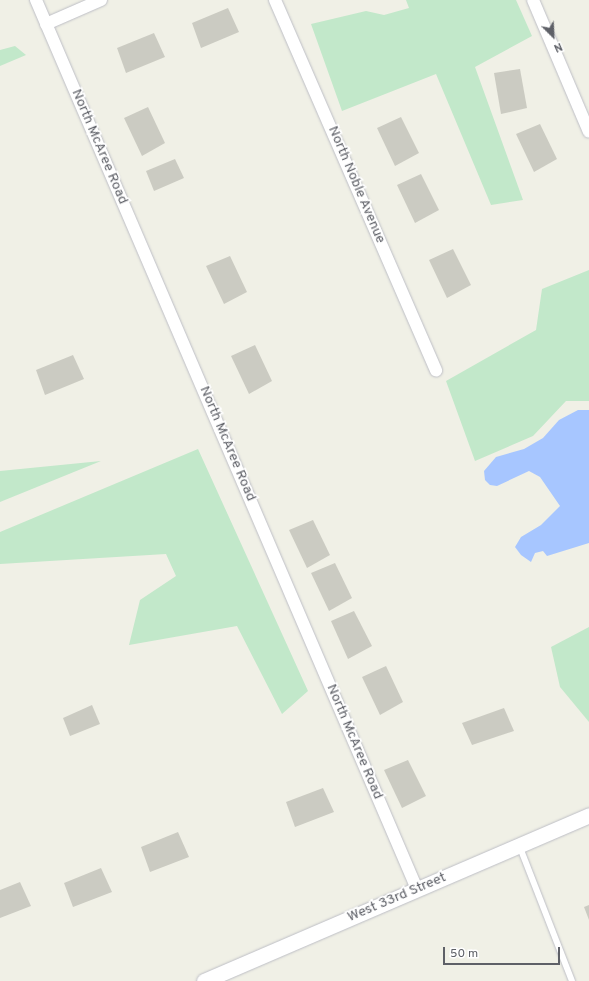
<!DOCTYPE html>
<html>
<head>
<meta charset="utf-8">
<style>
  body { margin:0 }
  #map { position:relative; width:589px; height:981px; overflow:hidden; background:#f0f0e6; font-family:Overpass,sans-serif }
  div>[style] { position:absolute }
  .green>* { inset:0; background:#c2e8ca }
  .water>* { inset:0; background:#a7c6ff }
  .building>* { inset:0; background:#cbcbc2 }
  .roads { filter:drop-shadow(0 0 1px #bdbec5) drop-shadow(0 0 1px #bdbec5) }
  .service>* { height:6px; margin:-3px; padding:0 3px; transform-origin:3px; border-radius:3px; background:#fff }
  .minor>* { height:12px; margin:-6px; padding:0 6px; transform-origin:6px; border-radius:6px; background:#fff }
  .tertiary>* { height:15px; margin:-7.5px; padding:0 7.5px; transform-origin:7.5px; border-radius:7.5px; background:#fff }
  span { translate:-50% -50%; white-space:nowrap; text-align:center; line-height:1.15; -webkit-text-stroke:3.5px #fff; paint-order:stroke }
  .street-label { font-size:14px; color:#5e6067 }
  .north { position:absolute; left:533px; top:16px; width:40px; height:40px; -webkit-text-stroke:3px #fff; paint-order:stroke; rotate:156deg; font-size:11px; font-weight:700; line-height:16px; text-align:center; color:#5e6067 }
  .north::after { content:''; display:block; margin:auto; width:14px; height:18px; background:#5e6067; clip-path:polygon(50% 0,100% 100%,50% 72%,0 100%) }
  .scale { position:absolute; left:443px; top:947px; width:117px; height:18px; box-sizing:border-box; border:2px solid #5e6067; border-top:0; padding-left:5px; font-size:12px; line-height:14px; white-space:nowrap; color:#5e6067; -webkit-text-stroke:3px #fff; paint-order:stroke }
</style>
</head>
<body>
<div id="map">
  <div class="green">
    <i style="clip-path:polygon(406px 0,516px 0,532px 36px,475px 67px,523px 200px,491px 205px,436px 74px,342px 111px,311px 24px,366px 11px,384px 15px,409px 8px)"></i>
    <i style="clip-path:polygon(15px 46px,26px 55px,0 66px,0 50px)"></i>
    <i style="clip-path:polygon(589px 270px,589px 401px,566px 401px,533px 436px,475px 461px,446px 381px,536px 330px,542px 289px)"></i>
    <i style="clip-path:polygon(198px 449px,308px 691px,282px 714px,237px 626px,129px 645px,140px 600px,176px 576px,166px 554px,0 564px,0 532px)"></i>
    <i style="clip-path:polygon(101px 461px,0 502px,0 471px)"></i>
    <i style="clip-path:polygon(589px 627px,589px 722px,560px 687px,551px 647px)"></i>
  </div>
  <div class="water">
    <i style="clip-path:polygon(578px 410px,589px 410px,589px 543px,547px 556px,543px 551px,535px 553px,531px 562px,521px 555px,515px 547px,521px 537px,541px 525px,560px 506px,540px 477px,529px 471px,497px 486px,490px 485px,485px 480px,484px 471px,496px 457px,524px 449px,543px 438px,559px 420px)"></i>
  </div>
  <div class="building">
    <i style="clip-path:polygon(228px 8px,239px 32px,201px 48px,192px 23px)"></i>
    <i style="clip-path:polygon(154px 33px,165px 57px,126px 73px,117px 48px)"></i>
    <i style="clip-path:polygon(520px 69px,527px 108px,501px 114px,494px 73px)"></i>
    <i style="clip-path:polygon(148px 107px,165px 143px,142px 156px,124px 118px)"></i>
    <i style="clip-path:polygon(401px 117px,419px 153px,395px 166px,377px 128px)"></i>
    <i style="clip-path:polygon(540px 124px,557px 159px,534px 172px,516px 134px)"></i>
    <i style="clip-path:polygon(175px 159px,184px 178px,154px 191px,146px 171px)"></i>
    <i style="clip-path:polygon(421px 174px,439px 210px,415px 223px,397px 185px)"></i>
    <i style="clip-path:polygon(453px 249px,471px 285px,447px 298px,429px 260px)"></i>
    <i style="clip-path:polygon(230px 256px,247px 292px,224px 304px,206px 266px)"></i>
    <i style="clip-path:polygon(255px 345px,272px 381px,249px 394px,231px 356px)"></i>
    <i style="clip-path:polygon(73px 355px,84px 379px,45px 395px,36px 370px)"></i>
    <i style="clip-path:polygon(313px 520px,330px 555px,307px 568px,289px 530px)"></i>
    <i style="clip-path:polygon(335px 563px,352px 598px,329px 611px,311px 573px)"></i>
    <i style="clip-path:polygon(354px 611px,372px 646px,348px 659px,331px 621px)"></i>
    <i style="clip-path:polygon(386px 666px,403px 702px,380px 715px,362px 677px)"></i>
    <i style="clip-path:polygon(92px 705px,100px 724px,70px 736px,63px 718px)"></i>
    <i style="clip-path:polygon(504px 708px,514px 731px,472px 745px,462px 723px)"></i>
    <i style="clip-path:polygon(408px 760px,426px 796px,402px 808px,384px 770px)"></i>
    <i style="clip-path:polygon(323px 788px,334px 812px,295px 827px,286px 802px)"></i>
    <i style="clip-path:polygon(178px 832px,189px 857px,150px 872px,141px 847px)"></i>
    <i style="clip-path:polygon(101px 868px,112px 892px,73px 907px,64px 883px)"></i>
    <i style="clip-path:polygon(20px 882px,31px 906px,0 918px,0 890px)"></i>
    <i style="clip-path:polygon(589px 905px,589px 920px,584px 907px)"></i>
  </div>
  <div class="roads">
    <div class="service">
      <i style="left:519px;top:845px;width:146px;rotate:68.7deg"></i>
    </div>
    <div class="minor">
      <i style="left:36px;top:0;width:967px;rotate:66.8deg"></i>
      <i style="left:275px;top:0;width:404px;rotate:66.5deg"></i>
      <i style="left:533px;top:0;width:143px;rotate:67deg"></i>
      <i style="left:46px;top:24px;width:60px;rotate:-23.6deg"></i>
    </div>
    <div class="tertiary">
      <i style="left:204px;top:981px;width:419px;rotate:-23.3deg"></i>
    </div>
  </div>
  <div class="street-label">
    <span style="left:99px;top:147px;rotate:67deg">North McAree Road</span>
    <span style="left:356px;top:185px;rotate:67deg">North Noble Avenue</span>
    <span style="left:227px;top:444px;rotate:67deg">North McAree Road</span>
    <span style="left:354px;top:742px;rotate:67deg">North McAree Road</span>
    <span style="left:397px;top:898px;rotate:-23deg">West 33rd Street</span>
  </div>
  <div class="north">N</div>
  <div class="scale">50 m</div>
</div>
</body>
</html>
